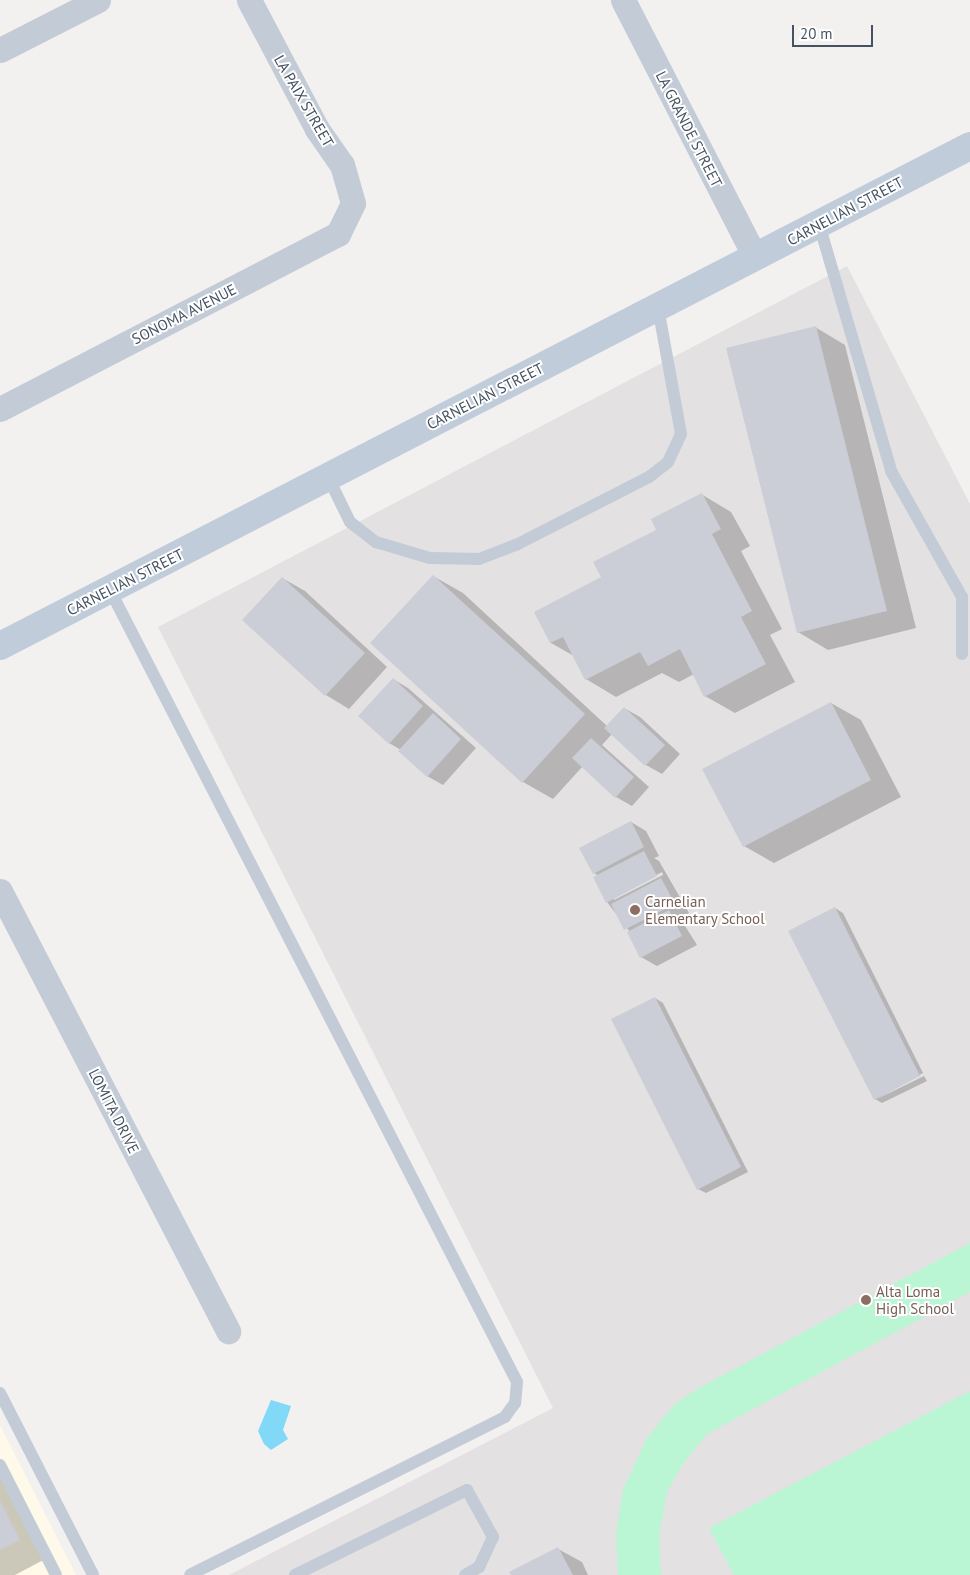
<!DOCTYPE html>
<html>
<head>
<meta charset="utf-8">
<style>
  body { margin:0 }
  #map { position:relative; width:970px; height:1575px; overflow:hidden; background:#f3f0f0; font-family:"PT Sans",sans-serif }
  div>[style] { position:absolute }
  .commercial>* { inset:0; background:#fef9e8 }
  .education>* { inset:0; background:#e4e1e2 }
  .green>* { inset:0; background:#baf5d4 }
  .water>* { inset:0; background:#82d8f7 }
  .shadow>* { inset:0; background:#0003 }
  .building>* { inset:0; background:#cbced6 }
  .lane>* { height:12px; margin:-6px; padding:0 6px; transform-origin:6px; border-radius:6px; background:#c2cbd6 }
  .street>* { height:25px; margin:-12.5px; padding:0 12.5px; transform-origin:12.5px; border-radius:12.5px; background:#c2cbd6 }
  .secondary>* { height:28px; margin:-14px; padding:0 14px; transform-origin:14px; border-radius:14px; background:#c1ccdb }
  .dots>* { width:14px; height:14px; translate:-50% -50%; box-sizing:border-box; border:2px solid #fff; border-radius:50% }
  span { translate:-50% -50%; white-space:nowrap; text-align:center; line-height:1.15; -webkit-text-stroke:4px #fff; paint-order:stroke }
  .street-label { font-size:15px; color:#455260 }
  .education-label { font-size:15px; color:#785e54 }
  .left { translate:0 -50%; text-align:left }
  .scale { position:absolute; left:792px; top:25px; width:81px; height:22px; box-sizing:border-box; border:2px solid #455260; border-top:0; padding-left:6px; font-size:15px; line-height:18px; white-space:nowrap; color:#455260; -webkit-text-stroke:4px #fff; paint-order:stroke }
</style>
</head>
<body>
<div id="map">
  <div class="commercial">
    <i style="clip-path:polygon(0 1425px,76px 1575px,0 1575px)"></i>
  </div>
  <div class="education">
    <i style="clip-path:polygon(847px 266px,970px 504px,970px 1575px,229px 1575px,553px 1408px,158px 627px)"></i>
  </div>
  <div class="green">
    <i style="clip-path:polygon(970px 1243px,970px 1292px,707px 1434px,682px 1465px,667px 1492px,659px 1536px,661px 1575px,618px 1575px,616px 1534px,623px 1490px,647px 1438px,674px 1405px,697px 1389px)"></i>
    <i style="clip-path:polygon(970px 1391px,970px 1575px,734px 1575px,709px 1528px)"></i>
  </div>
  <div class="water">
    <i style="clip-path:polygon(271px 1400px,291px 1406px,283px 1430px,288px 1439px,271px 1450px,264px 1444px,258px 1431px)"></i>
  </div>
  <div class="shadow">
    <i style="clip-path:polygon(815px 327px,845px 345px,916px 628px,828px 650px,798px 632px)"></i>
    <i style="clip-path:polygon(701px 494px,731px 512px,750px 546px,741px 551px,782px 629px,770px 635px,795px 682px,735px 713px,705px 696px,694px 674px,679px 682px,662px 673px,616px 697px,586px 679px,574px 656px,551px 643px,535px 613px,602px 578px)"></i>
    <i style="clip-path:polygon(433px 576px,463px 593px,607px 726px,624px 708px,640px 717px,680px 754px,662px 774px,646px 765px,612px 734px,602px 745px,649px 787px,632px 806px,616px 797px,583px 766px,553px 799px,523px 782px)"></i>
    <i style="clip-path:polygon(282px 578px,305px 591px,387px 667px,349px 709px,326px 695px,244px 620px)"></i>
    <i style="clip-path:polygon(393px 679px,408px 688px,476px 748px,443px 785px,427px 776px,401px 750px,389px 743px)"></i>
    <i style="clip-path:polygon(831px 703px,861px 720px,901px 797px,774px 863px,744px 846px)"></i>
    <i style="clip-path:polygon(evenodd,631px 822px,646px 831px,659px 856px,654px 858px,659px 861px,689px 913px,680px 918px,697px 945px,657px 966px,641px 957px,630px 932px,607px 902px,599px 876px,594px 873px,631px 822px,662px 872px,663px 875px,614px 900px,614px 897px,662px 872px)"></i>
    <i style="clip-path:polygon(835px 908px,843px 913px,923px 1073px,877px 1099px,924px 1076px,927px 1081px,882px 1103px,875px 1099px)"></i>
    <i style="clip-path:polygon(655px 998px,663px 1003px,748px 1172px,706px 1193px,698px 1189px)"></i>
    <i style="clip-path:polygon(0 1461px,49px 1557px,15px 1575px,0 1575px)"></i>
    <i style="clip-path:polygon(558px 1549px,582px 1562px,588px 1575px,512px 1575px)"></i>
  </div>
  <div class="building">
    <i style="clip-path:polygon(816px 326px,887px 611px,797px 633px,726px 348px)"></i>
    <i style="clip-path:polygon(702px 493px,721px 529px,712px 534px,752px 611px,741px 617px,766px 664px,704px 697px,680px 649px,648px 666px,640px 652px,585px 680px,563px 637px,550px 643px,534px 612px,601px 577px,593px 562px,656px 530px,651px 519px)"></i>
    <i style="clip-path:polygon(433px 575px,585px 714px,522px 783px,370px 643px)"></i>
    <i style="clip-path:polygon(282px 577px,365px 653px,325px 696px,242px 620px)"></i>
    <i style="clip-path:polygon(393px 678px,423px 706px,389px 744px,358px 716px)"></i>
    <i style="clip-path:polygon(831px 702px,871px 780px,743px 847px,702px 769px)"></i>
    <i style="clip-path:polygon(624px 707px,665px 745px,645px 766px,604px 728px)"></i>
    <i style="clip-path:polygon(433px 713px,461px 739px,427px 777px,398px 751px)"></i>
    <i style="clip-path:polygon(591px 738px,634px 777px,615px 798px,572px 758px)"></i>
    <i style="clip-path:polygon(631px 821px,644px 847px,593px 874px,579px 848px)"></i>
    <i style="clip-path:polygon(644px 851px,657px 876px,606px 903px,593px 877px)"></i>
    <i style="clip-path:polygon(661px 878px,675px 904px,624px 930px,611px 904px)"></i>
    <i style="clip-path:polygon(835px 907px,920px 1076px,874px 1100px,788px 931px)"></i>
    <i style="clip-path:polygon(669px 910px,682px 936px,640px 958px,627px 932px)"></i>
    <i style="clip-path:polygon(655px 997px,741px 1167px,697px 1190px,611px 1019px)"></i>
    <i style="clip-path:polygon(0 1501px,20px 1540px,0 1550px)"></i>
    <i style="clip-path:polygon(558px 1547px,573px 1575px,511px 1575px,509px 1572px)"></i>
  </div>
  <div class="lane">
    <i style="left:819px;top:224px;width:257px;rotate:73.7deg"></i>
    <i style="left:891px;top:471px;width:145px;rotate:60.6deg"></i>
    <i style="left:962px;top:597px;width:57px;rotate:90deg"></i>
    <i style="left:328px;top:477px;width:50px;rotate:63.9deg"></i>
    <i style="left:350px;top:522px;width:33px;rotate:38deg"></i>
    <i style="left:376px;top:542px;width:56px;rotate:16.5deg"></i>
    <i style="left:430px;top:558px;width:49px;rotate:1.2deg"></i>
    <i style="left:479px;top:559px;width:40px;rotate:-21deg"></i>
    <i style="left:516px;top:545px;width:149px;rotate:-27.1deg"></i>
    <i style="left:649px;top:477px;width:24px;rotate:-38deg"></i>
    <i style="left:668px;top:462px;width:31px;rotate:-65deg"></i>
    <i style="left:681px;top:434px;width:128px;rotate:-100.3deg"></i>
    <i style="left:110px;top:590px;width:890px;rotate:62.8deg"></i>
    <i style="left:517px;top:1382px;width:21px;rotate:95deg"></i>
    <i style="left:515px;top:1403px;width:17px;rotate:126deg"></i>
    <i style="left:505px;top:1417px;width:352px;rotate:153.4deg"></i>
    <i style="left:0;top:1393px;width:204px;rotate:62.9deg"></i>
    <i style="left:0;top:1465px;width:123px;rotate:63deg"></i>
    <i style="left:295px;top:1575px;width:192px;rotate:-26.3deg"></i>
    <i style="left:467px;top:1490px;width:54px;rotate:61deg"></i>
    <i style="left:493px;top:1537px;width:33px;rotate:115deg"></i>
    <i style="left:479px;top:1567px;width:16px;rotate:150deg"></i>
  </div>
  <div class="street">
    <i style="left:623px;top:0;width:289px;rotate:62.8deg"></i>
    <i style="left:0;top:50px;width:110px;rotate:-27deg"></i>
    <i style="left:0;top:409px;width:381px;rotate:-27.4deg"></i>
    <i style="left:338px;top:234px;width:34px;rotate:-64deg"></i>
    <i style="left:353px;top:203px;width:40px;rotate:-106deg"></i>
    <i style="left:342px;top:165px;width:44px;rotate:-124.8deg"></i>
    <i style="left:317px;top:129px;width:146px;rotate:-117.8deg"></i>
    <i style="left:0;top:891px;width:496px;rotate:62.6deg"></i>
  </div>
  <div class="secondary">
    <i style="left:0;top:646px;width:1091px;rotate:-27.27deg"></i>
  </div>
  <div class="dots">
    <i style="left:635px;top:910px;background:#8d6e63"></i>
    <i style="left:866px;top:1300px;background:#8d6e63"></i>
  </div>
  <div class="street-label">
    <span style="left:304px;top:101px;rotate:60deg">LA PAIX STREET</span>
    <span style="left:689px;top:129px;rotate:63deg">LA GRANDE STREET</span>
    <span style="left:845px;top:211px;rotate:-28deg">CARNELIAN STREET</span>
    <span style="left:184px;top:314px;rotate:-27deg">SONOMA AVENUE</span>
    <span style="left:485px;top:396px;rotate:-27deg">CARNELIAN STREET</span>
    <span style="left:125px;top:582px;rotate:-27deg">CARNELIAN STREET</span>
    <span style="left:114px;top:1111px;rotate:63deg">LOMITA DRIVE</span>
  </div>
  <div class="education-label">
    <span class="left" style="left:645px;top:910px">Carnelian<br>Elementary School</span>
    <span class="left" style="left:876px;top:1300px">Alta Loma<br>High School</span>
  </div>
  <div class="scale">20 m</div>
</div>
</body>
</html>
